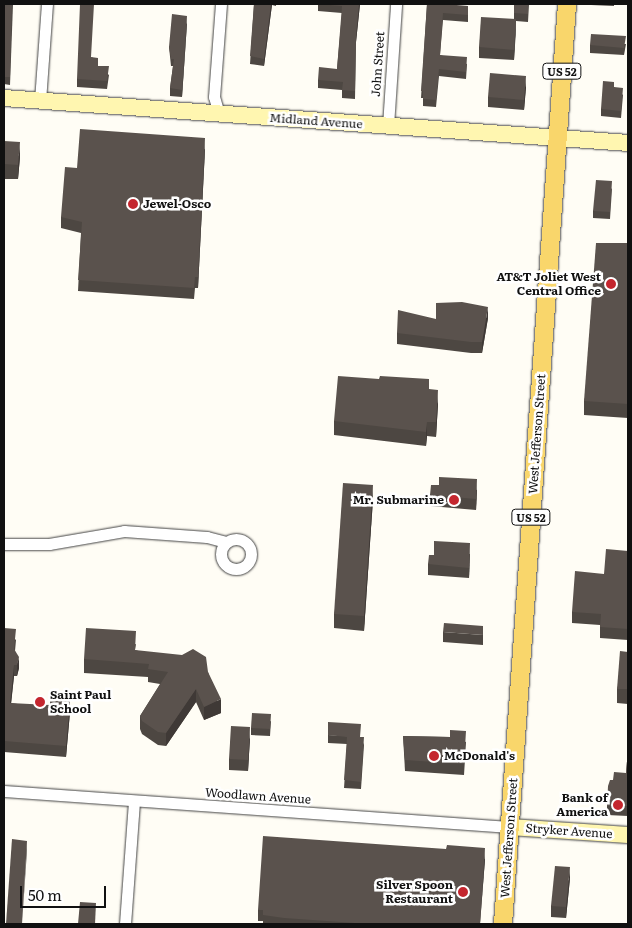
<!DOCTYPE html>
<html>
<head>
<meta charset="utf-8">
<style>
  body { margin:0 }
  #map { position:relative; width:632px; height:928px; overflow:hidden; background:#fffdf5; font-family:Literata,serif }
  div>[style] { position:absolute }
  .roads { filter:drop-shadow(0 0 1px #444) drop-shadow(0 0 1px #444) }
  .street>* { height:11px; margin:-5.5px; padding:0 5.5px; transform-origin:5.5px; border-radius:5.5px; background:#fff }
  .street>.ring { margin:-5.5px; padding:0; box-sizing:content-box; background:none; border:11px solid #fff; border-radius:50% }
  .secondary>* { height:16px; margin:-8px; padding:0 8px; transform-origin:8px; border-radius:8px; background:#fff6b0 }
  .primary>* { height:18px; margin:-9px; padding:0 9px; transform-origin:9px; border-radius:9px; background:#f9d66b }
  .wall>* { inset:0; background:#4d4742 }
  .shaded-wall>* { inset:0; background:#3f3936 }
  .building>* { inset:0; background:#5a524d }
  .dots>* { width:14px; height:14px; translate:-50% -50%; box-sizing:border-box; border:2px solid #fff; border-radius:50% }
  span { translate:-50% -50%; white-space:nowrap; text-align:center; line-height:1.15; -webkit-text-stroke:5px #fff; paint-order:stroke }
  .shield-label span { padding:1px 4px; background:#fff; border:1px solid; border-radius:4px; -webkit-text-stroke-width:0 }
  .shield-label { font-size:11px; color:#111; font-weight:700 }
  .street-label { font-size:12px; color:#111 }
  .poi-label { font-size:12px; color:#111; font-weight:700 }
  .left { translate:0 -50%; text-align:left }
  .right { translate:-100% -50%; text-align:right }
  .frame { position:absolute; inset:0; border:5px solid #111; pointer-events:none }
  .scale { position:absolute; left:20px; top:886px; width:86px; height:22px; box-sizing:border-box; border:2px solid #111; border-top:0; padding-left:6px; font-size:15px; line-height:18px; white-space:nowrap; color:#111; -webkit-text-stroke:4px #fff; paint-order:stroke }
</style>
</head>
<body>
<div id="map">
  <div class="roads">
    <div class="street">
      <i style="left:40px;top:101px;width:97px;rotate:-85.9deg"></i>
      <i style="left:219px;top:114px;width:18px;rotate:-106deg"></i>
      <i style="left:214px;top:97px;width:93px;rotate:-85.7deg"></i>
      <i style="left:388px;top:126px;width:122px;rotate:-86.2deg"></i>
      <i class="ring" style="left:221px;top:539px;width:19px;height:19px"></i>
      <i style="left:4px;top:544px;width:45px"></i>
      <i style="left:49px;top:544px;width:76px;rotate:-9.8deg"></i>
      <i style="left:124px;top:531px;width:83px;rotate:4.1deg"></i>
      <i style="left:207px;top:537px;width:20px;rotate:15deg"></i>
      <i style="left:4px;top:791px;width:507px;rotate:4.07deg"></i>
      <i style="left:125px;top:924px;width:123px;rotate:-85.8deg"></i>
    </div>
    <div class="secondary">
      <i style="left:4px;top:98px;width:626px;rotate:4.12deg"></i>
      <i style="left:510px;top:827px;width:118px;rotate:3.9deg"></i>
    </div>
    <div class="primary">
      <i style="left:503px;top:924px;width:922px;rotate:-86.02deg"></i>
    </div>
  </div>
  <div class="wall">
    <i style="clip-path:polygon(4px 4px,13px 4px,10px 85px,4px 84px)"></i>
    <i style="clip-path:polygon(254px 4px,276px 4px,276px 6px,272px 5px,264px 66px,250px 64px)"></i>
    <i style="clip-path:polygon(318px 4px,360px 4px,356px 42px,355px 99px,342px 98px,342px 90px,318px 88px,318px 80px,337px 69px,342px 13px,318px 11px)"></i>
    <i style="clip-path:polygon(427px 4px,468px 13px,468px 22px,443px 20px,440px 55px,467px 64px,466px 79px,439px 76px,436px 107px,423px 106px,423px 98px,421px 98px)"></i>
    <i style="clip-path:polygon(514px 4px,529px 4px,528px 22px,516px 21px,514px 60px,479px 58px,479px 47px,514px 19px)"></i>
    <i style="clip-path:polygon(591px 4px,614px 4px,614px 6px,591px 5px)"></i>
    <i style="clip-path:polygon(187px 23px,182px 97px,170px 96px,170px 88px,173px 66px,171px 66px,169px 47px)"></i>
    <i style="clip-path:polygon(626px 44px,624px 55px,590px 53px,590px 45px)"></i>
    <i style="clip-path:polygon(92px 57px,98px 66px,109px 75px,107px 89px,77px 87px,77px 79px)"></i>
    <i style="clip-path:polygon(526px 87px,524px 110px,488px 107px,488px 97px)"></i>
    <i style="clip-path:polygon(614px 87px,623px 95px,621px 118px,601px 116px,601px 109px)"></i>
    <i style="clip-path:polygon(4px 141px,20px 157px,18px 179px,4px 179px)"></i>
    <i style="clip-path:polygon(205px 149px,198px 288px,195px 288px,194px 299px,78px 291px,81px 233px,61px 228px,61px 217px)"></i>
    <i style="clip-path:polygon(612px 188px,610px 219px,593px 218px,593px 211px)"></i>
    <i style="clip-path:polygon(628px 243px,628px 418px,584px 415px,584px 401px)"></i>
    <i style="clip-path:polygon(488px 318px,482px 353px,471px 353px,397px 344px,397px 333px,436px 319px)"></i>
    <i style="clip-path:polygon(429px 389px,438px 404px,436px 437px,427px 436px,426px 446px,334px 435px,334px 421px)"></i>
    <i style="clip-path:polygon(439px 485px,477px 490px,476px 510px,430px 506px,430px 495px)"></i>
    <i style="clip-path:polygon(373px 499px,364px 631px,334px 628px,334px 614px)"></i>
    <i style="clip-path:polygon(628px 551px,628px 640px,600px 638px,600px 625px,572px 623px,572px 612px,604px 574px)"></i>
    <i style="clip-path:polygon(470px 554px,469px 578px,428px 575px,428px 564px,434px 555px)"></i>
    <i style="clip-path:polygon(4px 628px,16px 640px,15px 651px,19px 668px,17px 676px,14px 676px,11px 703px,70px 712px,66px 757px,4px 752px)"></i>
    <i style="clip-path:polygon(443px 632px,483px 635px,483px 645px,443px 642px)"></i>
    <i style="clip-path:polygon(136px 644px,135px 650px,208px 672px,221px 713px,204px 720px,196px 702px,166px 746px,158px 745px,142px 734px,140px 729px,140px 716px,160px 684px,148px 682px,148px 677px,84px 673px,84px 659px)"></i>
    <i style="clip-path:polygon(628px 652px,628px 704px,617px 703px,617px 689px)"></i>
    <i style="clip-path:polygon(271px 721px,270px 736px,251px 735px,251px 728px)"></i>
    <i style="clip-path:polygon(328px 735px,361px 737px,364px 745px,361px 789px,344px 788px,347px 744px,328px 743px)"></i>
    <i style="clip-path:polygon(403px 736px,450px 737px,466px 742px,464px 775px,405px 771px)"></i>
    <i style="clip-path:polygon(250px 738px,248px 771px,229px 770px,229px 759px)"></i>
    <i style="clip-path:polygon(628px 749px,628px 816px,607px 815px,607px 806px,613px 780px,626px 773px)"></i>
    <i style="clip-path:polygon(485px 859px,480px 924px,263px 924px,263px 921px,258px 921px,258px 910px)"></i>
    <i style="clip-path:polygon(570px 878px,566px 918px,551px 917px,551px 906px)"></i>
  </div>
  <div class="shaded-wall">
    <i style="clip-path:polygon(271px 4px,272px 4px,264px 66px,264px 59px)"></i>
    <i style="clip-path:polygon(359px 4px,360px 4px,356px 42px,355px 99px,356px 35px)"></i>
    <i style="clip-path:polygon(187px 16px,187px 23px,182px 97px,182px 90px)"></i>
    <i style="clip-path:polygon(516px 19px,516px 30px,514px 60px,514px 50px)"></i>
    <i style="clip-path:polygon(526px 76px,526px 87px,524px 110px,524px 100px)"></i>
    <i style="clip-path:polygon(205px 138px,205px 149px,198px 288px,198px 277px)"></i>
    <i style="clip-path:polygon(20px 142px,20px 157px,18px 179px,18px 165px)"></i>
    <i style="clip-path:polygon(488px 307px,488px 318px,482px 353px,482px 342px)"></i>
    <i style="clip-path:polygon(438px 390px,438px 404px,436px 437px,436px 422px)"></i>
    <i style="clip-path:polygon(427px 422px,427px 436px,426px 446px,426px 432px)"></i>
    <i style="clip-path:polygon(477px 479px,477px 490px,476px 510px,476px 499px)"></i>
    <i style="clip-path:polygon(373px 485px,373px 499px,364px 631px,364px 616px)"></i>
    <i style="clip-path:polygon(470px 543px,470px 554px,469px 578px,469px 568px)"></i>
    <i style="clip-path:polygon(19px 657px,19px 668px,17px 676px,17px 665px)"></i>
    <i style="clip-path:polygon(14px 665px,14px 676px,10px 714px,10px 703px)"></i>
    <i style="clip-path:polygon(196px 689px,196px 702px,166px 746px,166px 733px)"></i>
    <i style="clip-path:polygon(221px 699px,221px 713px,204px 720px,204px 707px)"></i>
    <i style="clip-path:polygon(70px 701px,70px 712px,66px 757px,66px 746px)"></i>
    <i style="clip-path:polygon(250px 727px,250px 738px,248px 771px,248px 760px)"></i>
    <i style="clip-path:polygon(27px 841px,27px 850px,22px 924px)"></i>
    <i style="clip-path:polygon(485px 848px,485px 859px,480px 924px)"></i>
    <i style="clip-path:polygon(570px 867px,570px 878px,566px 918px,566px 907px)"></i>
  </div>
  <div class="building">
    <i style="clip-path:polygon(4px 4px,12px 4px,10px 77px,4px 77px)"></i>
    <i style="clip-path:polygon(80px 4px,94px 4px,91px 57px,98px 58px,98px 66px,109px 66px,107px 81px,77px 79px)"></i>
    <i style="clip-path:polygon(254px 4px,271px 4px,264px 59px,250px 56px)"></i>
    <i style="clip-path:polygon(318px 4px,359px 4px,356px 35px,355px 91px,342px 90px,343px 82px,318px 80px,319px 67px,337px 69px,342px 6px)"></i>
    <i style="clip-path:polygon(427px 4px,445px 4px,468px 6px,468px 15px,443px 13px,440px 55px,467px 57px,466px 72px,439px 69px,436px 100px,423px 99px,423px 91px,421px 91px)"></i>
    <i style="clip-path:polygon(514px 4px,528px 4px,528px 14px,514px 13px)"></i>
    <i style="clip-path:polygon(172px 14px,187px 16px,182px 90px,170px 88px,174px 59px,171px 59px,169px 47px)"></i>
    <i style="clip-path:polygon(481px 17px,516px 19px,514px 50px,479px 47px)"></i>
    <i style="clip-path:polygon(591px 34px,626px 36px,624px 48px,590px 45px)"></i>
    <i style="clip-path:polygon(490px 73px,526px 76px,524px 100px,488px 97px)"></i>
    <i style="clip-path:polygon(603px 81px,614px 82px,614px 87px,623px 88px,621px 111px,601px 109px)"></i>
    <i style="clip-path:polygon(80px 129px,205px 138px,198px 277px,195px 277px,194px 288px,78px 280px,82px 222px,61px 217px,65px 167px,77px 168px)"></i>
    <i style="clip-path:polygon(4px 141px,20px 142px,18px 165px,4px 164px)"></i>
    <i style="clip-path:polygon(596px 180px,612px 181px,610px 212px,593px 211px)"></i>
    <i style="clip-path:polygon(596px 243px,628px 243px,628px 404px,584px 401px)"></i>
    <i style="clip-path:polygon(462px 302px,488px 307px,482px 342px,471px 342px,397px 333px,398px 310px,436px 319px,436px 303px)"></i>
    <i style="clip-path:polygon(338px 376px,379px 379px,380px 376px,429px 379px,429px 389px,438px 390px,436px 422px,427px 422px,426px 432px,334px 421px)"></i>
    <i style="clip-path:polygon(439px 477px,477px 479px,476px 499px,430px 495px,431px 485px,439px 485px)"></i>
    <i style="clip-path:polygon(343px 483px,373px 485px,364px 616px,334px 614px)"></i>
    <i style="clip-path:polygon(434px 541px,470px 543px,469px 568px,428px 564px,429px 555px,434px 555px)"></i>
    <i style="clip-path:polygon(606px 549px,628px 551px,628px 629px,600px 627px,601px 614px,572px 612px,575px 571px,604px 574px)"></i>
    <i style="clip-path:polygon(444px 623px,483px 626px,483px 635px,443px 632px)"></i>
    <i style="clip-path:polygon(4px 628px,16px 629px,14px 649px,19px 657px,17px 665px,14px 665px,10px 703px,50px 705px,50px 700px,70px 701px,66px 746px,4px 741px)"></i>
    <i style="clip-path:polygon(86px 628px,136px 631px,135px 650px,182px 655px,193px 649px,206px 657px,208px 672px,221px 699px,204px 707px,196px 689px,166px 733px,158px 732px,142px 721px,140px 716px,168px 672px,148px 669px,149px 664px,84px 659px)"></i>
    <i style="clip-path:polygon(620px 651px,628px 652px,628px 689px,617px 689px)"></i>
    <i style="clip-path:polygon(252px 713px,271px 714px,270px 729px,251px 728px)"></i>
    <i style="clip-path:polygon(328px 722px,361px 724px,360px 737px,364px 737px,361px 782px,344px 780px,347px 737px,328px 735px)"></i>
    <i style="clip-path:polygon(231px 726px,250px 727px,248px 760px,229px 759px)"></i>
    <i style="clip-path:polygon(450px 730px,466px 731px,464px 764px,405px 760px,403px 736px,450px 737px)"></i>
    <i style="clip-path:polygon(628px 749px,628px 806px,607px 806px,608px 786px,610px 780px,613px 780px,614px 772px,626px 773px)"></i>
    <i style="clip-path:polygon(263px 836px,446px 849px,447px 845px,485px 848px,480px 924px,369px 924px,284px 918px,263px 915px,263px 910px,258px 910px)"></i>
    <i style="clip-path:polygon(12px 839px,27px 841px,22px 924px,6px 924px)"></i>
    <i style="clip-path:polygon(555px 866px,570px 867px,566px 907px,551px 906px)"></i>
    <i style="clip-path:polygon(80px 902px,96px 903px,95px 924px,78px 924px)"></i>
  </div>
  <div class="dots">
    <i style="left:133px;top:204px;background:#c4262e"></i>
    <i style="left:611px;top:284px;background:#c4262e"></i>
    <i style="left:454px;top:500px;background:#c4262e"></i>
    <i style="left:40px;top:702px;background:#c4262e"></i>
    <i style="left:434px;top:756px;background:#c4262e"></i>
    <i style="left:618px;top:805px;background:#c4262e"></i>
    <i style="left:463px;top:892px;background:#c4262e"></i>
  </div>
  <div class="shield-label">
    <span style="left:562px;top:71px">US 52</span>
    <span style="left:531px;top:517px">US 52</span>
  </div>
  <div class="street-label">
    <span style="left:378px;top:64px;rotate:-86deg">John Street</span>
    <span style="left:316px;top:121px;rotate:4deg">Midland Avenue</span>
    <span style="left:537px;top:434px;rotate:-86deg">West Jefferson Street</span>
    <span style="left:258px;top:796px;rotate:4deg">Woodlawn Avenue</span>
    <span style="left:569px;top:831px;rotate:4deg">Stryker Avenue</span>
    <span style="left:509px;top:838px;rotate:-86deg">West Jefferson Street</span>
  </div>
  <div class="poi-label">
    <span class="left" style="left:143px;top:204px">Jewel-Osco</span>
    <span class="right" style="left:601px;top:284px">AT&amp;T Joliet West<br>Central Office</span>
    <span class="right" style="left:444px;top:500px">Mr. Submarine</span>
    <span class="left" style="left:50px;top:702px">Saint Paul<br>School</span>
    <span class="left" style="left:444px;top:756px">McDonald's</span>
    <span class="right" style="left:608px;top:805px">Bank of<br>America</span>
    <span class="right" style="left:453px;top:892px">Silver Spoon<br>Restaurant</span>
  </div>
  <div class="frame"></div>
  <div class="scale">50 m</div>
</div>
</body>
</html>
